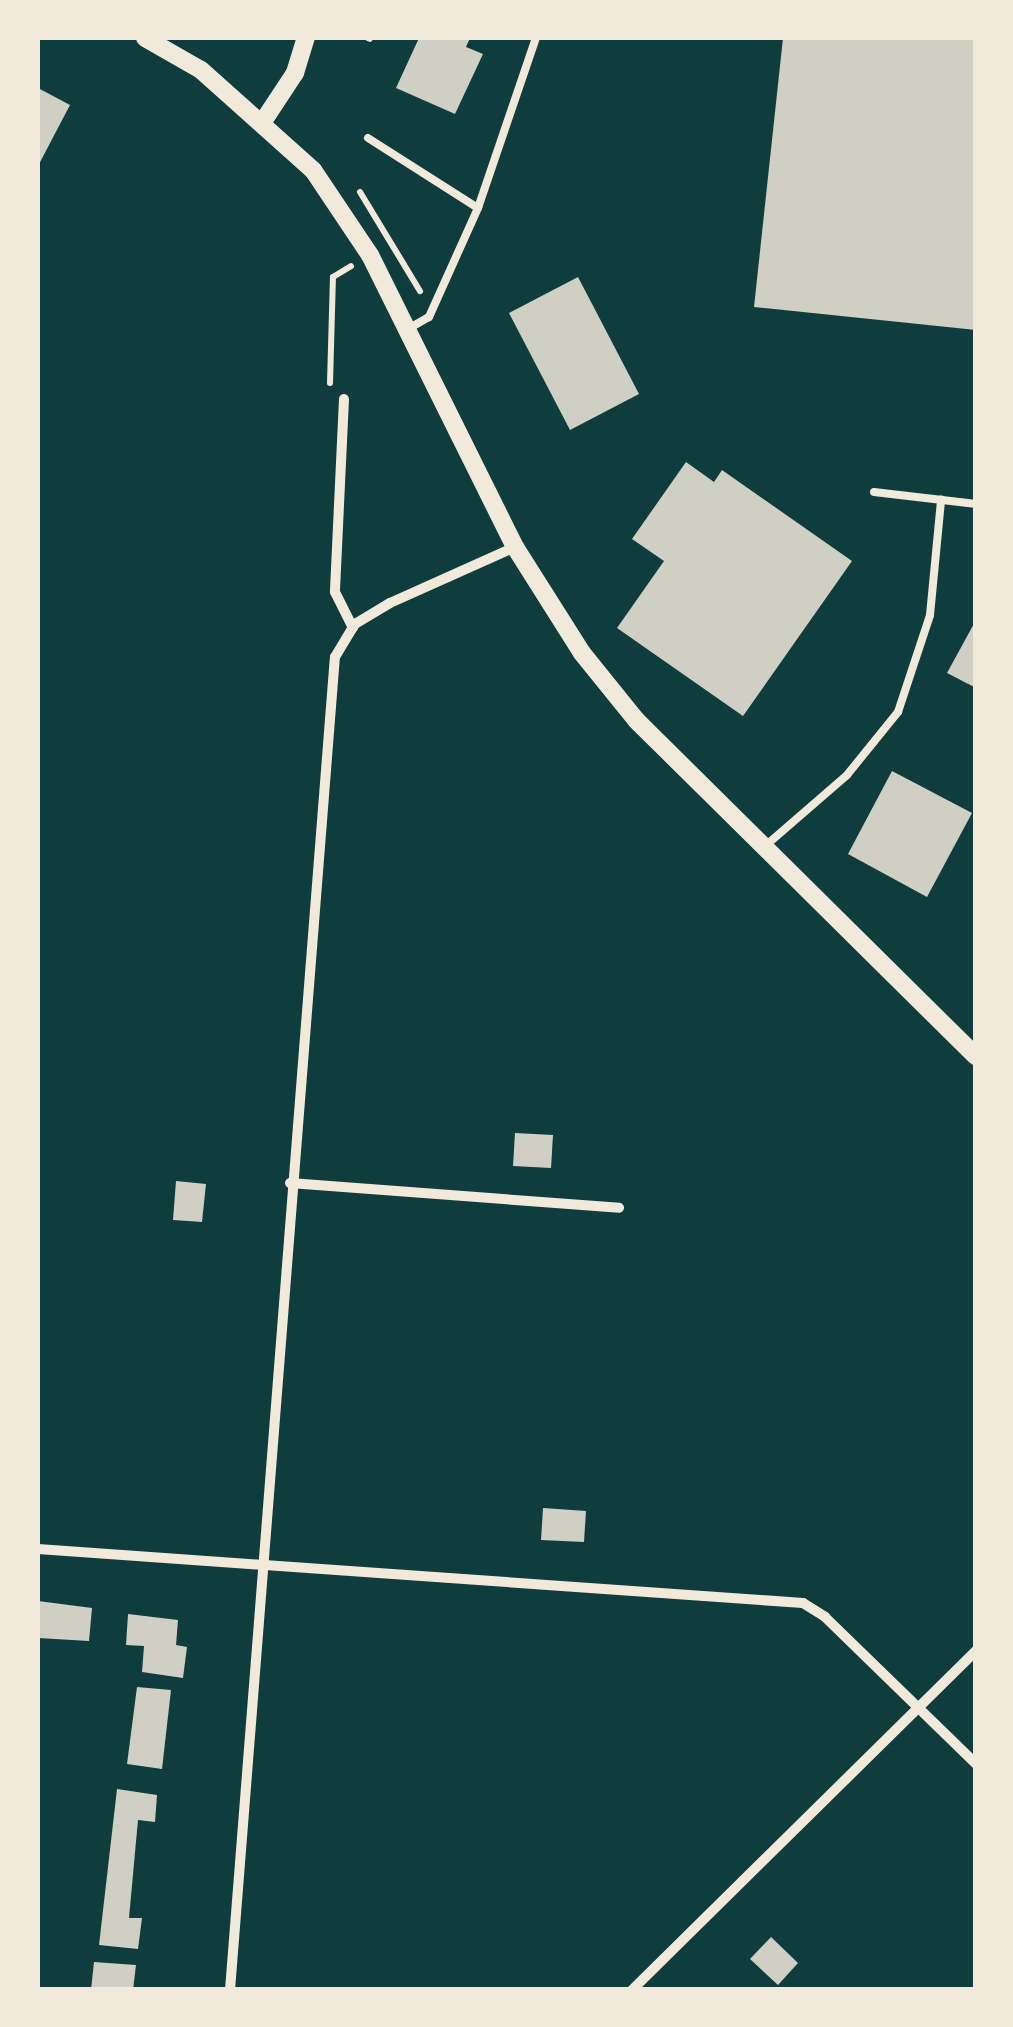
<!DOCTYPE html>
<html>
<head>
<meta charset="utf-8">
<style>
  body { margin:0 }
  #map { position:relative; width:1013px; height:2027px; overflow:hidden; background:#0f3d3e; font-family:"DM Sans",sans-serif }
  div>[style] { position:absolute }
  .building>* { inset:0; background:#cfcfc3 }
  .path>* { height:6px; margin:-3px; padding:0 3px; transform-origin:3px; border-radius:3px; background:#f1e9da }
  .service>* { height:8px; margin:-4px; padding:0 4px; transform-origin:4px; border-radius:4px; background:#f1e9da }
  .minor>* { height:10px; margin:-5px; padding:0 5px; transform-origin:5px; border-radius:5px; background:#f1e9da }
  .tertiary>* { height:18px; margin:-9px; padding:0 9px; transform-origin:9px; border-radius:9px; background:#f1e9da }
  span { translate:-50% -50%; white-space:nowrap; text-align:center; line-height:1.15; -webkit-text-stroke:10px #f1e9da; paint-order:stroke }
  .frame { position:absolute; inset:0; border:40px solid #f1e9da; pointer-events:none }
</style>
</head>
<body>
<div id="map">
  <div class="building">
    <i style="clip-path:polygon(419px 38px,470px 38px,466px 47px,483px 54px,455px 114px,396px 88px)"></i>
    <i style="clip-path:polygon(783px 38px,976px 38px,976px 330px,754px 307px)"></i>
    <i style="clip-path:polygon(38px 88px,70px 105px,38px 166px)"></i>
    <i style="clip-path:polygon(578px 277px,639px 394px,570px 430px,509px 313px)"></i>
    <i style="clip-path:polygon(686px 462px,714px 482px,722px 470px,852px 561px,743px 716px,617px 628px,664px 561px,632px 539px)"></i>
    <i style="clip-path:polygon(976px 620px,976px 688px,947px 673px)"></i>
    <i style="clip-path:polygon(892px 771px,972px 813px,927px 897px,848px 854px)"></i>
    <i style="clip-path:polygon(515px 1133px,553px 1135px,551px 1168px,513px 1166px)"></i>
    <i style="clip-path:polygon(176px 1181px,206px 1184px,202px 1222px,173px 1220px)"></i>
    <i style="clip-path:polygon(543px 1508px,586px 1511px,584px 1542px,541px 1540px)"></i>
    <i style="clip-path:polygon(38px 1601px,92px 1608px,89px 1641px,38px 1638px)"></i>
    <i style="clip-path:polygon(128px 1614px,178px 1620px,176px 1645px,187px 1647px,183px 1678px,142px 1672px,144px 1646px,126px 1645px)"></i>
    <i style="clip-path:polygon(137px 1687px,171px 1690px,162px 1769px,127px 1764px)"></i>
    <i style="clip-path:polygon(117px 1789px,157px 1795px,155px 1822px,138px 1820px,129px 1918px,142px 1918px,138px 1949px,99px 1945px)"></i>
    <i style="clip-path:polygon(771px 1937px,798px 1963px,778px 1985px,750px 1959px)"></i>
    <i style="clip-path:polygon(94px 1962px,136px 1965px,133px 1990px,91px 1990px)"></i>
  </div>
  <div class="path">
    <i style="left:368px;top:38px;width:2px;rotate:27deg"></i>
    <i style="left:360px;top:192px;width:116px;rotate:58.8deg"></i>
    <i style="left:330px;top:383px;width:106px;rotate:-88.4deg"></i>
    <i style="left:333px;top:277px;width:21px;rotate:-31deg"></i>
  </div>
  <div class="service">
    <i style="left:368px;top:138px;width:130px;rotate:32.5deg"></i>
    <i style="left:408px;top:329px;width:24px;rotate:-30deg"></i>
    <i style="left:429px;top:317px;width:120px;rotate:-65.8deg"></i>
    <i style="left:478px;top:208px;width:180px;rotate:-71.2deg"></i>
    <i style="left:874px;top:492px;width:103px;rotate:6.7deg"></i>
    <i style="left:764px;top:847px;width:110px;rotate:-40.9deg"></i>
    <i style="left:847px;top:775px;width:81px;rotate:-51deg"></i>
    <i style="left:898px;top:712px;width:102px;rotate:-71.7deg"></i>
    <i style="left:930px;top:615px;width:116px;rotate:-84.5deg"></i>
  </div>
  <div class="minor">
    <i style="left:344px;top:399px;width:193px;rotate:92.7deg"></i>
    <i style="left:335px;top:592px;width:40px;rotate:63.4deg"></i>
    <i style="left:290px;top:1183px;width:330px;rotate:4.3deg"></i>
    <i style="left:38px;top:1549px;width:767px;rotate:4.04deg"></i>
    <i style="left:803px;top:1603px;width:26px;rotate:32deg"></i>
    <i style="left:825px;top:1617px;width:211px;rotate:44.2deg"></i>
    <i style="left:230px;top:1990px;width:1337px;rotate:-85.5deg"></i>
    <i style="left:335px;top:657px;width:39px;rotate:-59deg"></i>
    <i style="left:355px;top:624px;width:41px;rotate:-31deg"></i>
    <i style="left:390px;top:603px;width:137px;rotate:-24.1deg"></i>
    <i style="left:632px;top:1990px;width:483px;rotate:-44.6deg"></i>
  </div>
  <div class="tertiary">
    <i style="left:145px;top:38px;width:64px;rotate:29.7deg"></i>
    <i style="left:201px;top:70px;width:150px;rotate:41.8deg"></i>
    <i style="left:313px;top:170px;width:102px;rotate:56.2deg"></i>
    <i style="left:370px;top:255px;width:326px;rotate:63.6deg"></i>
    <i style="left:515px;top:547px;width:125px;rotate:57.7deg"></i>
    <i style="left:582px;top:653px;width:86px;rotate:51.1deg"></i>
    <i style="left:636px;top:720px;width:478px;rotate:44.7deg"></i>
    <i style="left:262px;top:123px;width:60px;rotate:-56.6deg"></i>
    <i style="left:295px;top:73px;width:37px;rotate:-73deg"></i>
  </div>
  <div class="frame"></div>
</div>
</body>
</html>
